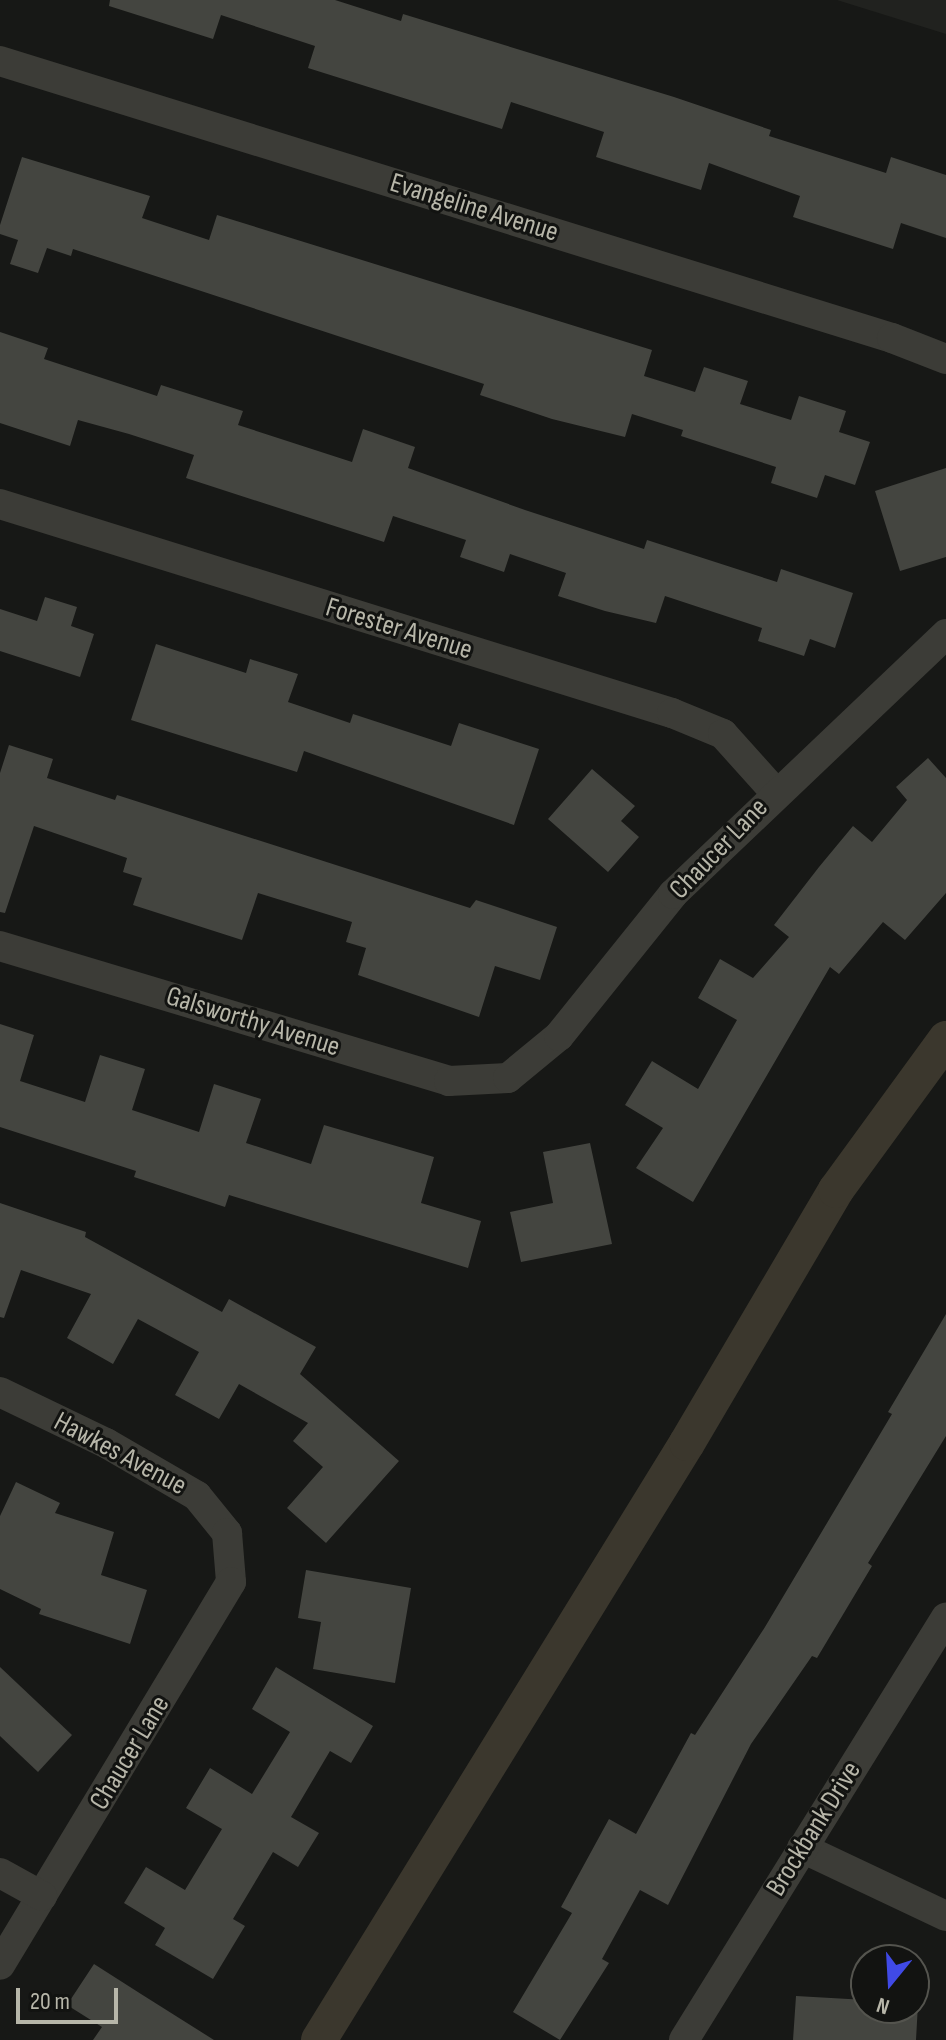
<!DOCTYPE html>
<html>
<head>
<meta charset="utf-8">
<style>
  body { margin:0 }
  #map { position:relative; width:946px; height:2040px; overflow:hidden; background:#171816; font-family:"Sofia Sans Condensed",sans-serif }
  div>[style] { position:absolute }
  .built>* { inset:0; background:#21221f }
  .canal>* { height:36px; margin:-18px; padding:0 18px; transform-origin:18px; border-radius:18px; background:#3b372d }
  .building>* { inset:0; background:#444540 }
  .minor>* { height:30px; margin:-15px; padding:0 15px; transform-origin:15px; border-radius:15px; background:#3c3c37 }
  span { translate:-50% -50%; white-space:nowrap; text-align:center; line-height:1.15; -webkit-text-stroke:6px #121311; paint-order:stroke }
  .street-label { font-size:28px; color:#b7b6a9 }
  .north { position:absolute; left:850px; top:1944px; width:80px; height:80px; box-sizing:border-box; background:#121311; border:2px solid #54544e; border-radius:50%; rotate:198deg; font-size:22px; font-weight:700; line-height:32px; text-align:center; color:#b7b6a9 }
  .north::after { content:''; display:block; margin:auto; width:28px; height:36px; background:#404ae6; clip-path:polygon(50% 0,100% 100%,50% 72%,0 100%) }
  .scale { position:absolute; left:16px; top:1988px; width:102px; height:36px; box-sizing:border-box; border:4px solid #b7b6a9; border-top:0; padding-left:10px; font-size:24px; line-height:28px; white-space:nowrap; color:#b7b6a9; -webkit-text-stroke:6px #121311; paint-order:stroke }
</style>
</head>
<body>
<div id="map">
  <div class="built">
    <i style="clip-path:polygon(837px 0,946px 0,946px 34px)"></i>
  </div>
  <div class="canal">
    <i style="left:319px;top:2040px;width:701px;rotate:-58.35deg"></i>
    <i style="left:687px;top:1443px;width:294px;rotate:-59.5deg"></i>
    <i style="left:836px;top:1190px;width:187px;rotate:-53.9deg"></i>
  </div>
  <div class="building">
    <i style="clip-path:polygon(110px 0,335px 0,401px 21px,403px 14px,674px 97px,771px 130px,769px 136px,886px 173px,891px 157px,946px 175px,946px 238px,901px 223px,893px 249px,793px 217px,800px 196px,709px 163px,701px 190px,596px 157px,604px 132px,511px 102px,502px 129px,308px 68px,315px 46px,221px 15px,213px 39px,109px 6px)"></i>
    <i style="clip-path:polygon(22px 157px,150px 196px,142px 218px,209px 240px,217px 215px,652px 350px,644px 376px,695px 392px,704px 367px,748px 381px,740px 404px,791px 420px,799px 396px,846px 411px,839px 432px,870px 442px,855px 485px,825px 475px,817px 498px,771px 483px,776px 467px,681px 436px,683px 430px,632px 414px,625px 437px,552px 419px,480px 395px,484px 384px,73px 249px,71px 256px,47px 248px,38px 273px,10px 264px,18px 240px,0 234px,0 225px)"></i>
    <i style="clip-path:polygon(0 332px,48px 348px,44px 359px,157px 396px,161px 385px,243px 411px,238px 425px,352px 462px,363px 429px,415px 447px,408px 468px,525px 510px,644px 549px,647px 540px,777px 582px,781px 569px,853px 593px,835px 648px,810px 639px,804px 656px,758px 641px,762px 628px,665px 596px,656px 623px,605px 611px,558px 596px,566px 573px,510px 554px,504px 572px,460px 557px,466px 540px,393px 516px,384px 542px,186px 478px,194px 455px,129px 434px,78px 420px,70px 446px,0 423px)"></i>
    <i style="clip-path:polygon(946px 468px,946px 557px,900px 571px,875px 491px)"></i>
    <i style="clip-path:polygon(45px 597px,77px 607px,71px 626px,94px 634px,80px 677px,0 651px,0 609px,37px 621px)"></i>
    <i style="clip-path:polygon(156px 644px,246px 673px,250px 659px,298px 674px,288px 702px,350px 723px,353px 714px,451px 746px,459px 723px,539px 749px,514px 825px,304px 751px,297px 772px,131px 720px)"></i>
    <i style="clip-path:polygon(9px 745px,53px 759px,47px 778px,115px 800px,117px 795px,470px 908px,476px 900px,557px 927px,540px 980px,495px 966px,479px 1017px,358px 975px,366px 948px,346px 942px,352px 922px,258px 893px,242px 940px,133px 905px,142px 878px,123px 872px,127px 858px,34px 826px,5px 913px,0 912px,0 773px)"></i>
    <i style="clip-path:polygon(928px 758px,946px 778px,946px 893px,905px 940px,883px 922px,839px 974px,830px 967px,693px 1202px,636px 1168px,663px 1128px,625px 1105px,652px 1061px,698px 1089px,737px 1020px,698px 998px,720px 959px,753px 978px,789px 937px,774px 925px,819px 867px,853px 826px,872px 842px,907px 800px,896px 787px)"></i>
    <i style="clip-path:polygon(592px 769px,635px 806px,621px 821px,639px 837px,608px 872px,548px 819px)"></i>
    <i style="clip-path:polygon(0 1024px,34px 1035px,20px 1081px,85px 1102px,100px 1055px,145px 1069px,132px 1110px,199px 1132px,214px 1084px,261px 1099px,246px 1143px,311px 1164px,324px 1125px,434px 1157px,421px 1203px,481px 1221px,468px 1268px,229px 1195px,225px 1207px,134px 1177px,136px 1171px,0 1127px)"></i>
    <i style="clip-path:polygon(590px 1143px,612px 1244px,521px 1262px,510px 1212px,553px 1203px,543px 1152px)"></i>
    <i style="clip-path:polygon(0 1203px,86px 1232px,85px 1237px,222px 1312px,229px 1299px,316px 1347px,300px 1374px,399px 1461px,326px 1543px,287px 1508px,323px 1467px,293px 1441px,308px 1423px,239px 1384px,219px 1419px,175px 1395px,199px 1352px,138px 1319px,113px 1364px,67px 1338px,91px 1294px,21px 1270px,4px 1318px,0 1317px)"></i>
    <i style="clip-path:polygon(946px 1314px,946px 1436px,868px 1563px,872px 1566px,817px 1658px,812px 1656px,751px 1744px,668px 1905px,640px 1890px,602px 1959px,609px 1963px,560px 2040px,513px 2012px,572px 1913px,561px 1907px,609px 1819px,636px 1834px,691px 1733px,695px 1735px,765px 1627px,892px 1414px,888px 1412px)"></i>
    <i style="clip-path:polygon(16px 1482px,60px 1503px,55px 1513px,114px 1532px,101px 1575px,147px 1590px,130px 1644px,39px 1614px,41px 1609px,0 1589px,0 1516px)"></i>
    <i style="clip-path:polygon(306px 1570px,411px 1588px,395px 1683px,313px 1669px,321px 1622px,298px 1618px)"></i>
    <i style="clip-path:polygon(0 1667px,72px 1735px,38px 1772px,0 1736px)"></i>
    <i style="clip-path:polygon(276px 1667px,373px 1726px,351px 1763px,330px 1751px,291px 1817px,319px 1833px,298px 1867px,273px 1852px,233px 1919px,245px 1926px,213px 1979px,155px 1945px,165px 1928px,124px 1903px,146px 1867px,185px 1890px,222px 1829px,186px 1808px,210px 1768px,252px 1794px,290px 1732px,252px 1709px)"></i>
    <i style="clip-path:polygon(94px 1964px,141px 1994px,214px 2040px,93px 2040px,102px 2027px,67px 2005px)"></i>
    <i style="clip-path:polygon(796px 1996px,866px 2000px,866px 2008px,918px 2004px,916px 2040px,793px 2040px)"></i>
  </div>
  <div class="minor">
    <i style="left:0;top:61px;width:934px;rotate:17.25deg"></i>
    <i style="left:892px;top:338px;width:58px;rotate:21.3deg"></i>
    <i style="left:0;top:504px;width:704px;rotate:17.28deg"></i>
    <i style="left:672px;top:713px;width:55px;rotate:22.4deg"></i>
    <i style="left:723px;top:734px;width:78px;rotate:48.1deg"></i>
    <i style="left:0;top:946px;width:469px;rotate:16.7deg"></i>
    <i style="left:449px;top:1081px;width:59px;rotate:-2.9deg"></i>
    <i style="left:508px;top:1078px;width:66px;rotate:-39.5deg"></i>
    <i style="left:559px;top:1036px;width:182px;rotate:-51.2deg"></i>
    <i style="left:673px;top:894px;width:377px;rotate:-43.6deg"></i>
    <i style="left:0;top:1392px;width:118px;rotate:25.7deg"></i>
    <i style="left:106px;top:1443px;width:105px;rotate:30.2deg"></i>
    <i style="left:197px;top:1496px;width:48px;rotate:51deg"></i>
    <i style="left:227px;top:1533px;width:49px;rotate:85.3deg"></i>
    <i style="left:231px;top:1582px;width:447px;rotate:121.1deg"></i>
    <i style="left:802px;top:1848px;width:159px;rotate:25.3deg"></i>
    <i style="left:0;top:1873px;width:48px;rotate:28.7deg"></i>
    <i style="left:684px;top:2040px;width:497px;rotate:-58.2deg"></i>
  </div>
  <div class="street-label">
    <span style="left:474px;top:208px;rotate:17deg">Evangeline Avenue</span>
    <span style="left:399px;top:629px;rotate:17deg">Forester Avenue</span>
    <span style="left:719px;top:849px;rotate:-46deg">Chaucer Lane</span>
    <span style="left:253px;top:1022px;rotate:17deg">Galsworthy Avenue</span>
    <span style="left:120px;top:1454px;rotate:28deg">Hawkes Avenue</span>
    <span style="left:130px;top:1753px;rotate:-59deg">Chaucer Lane</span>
    <span style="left:814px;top:1829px;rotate:-58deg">Brockbank Drive</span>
  </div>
  <div class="north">N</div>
  <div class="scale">20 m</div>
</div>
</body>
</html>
